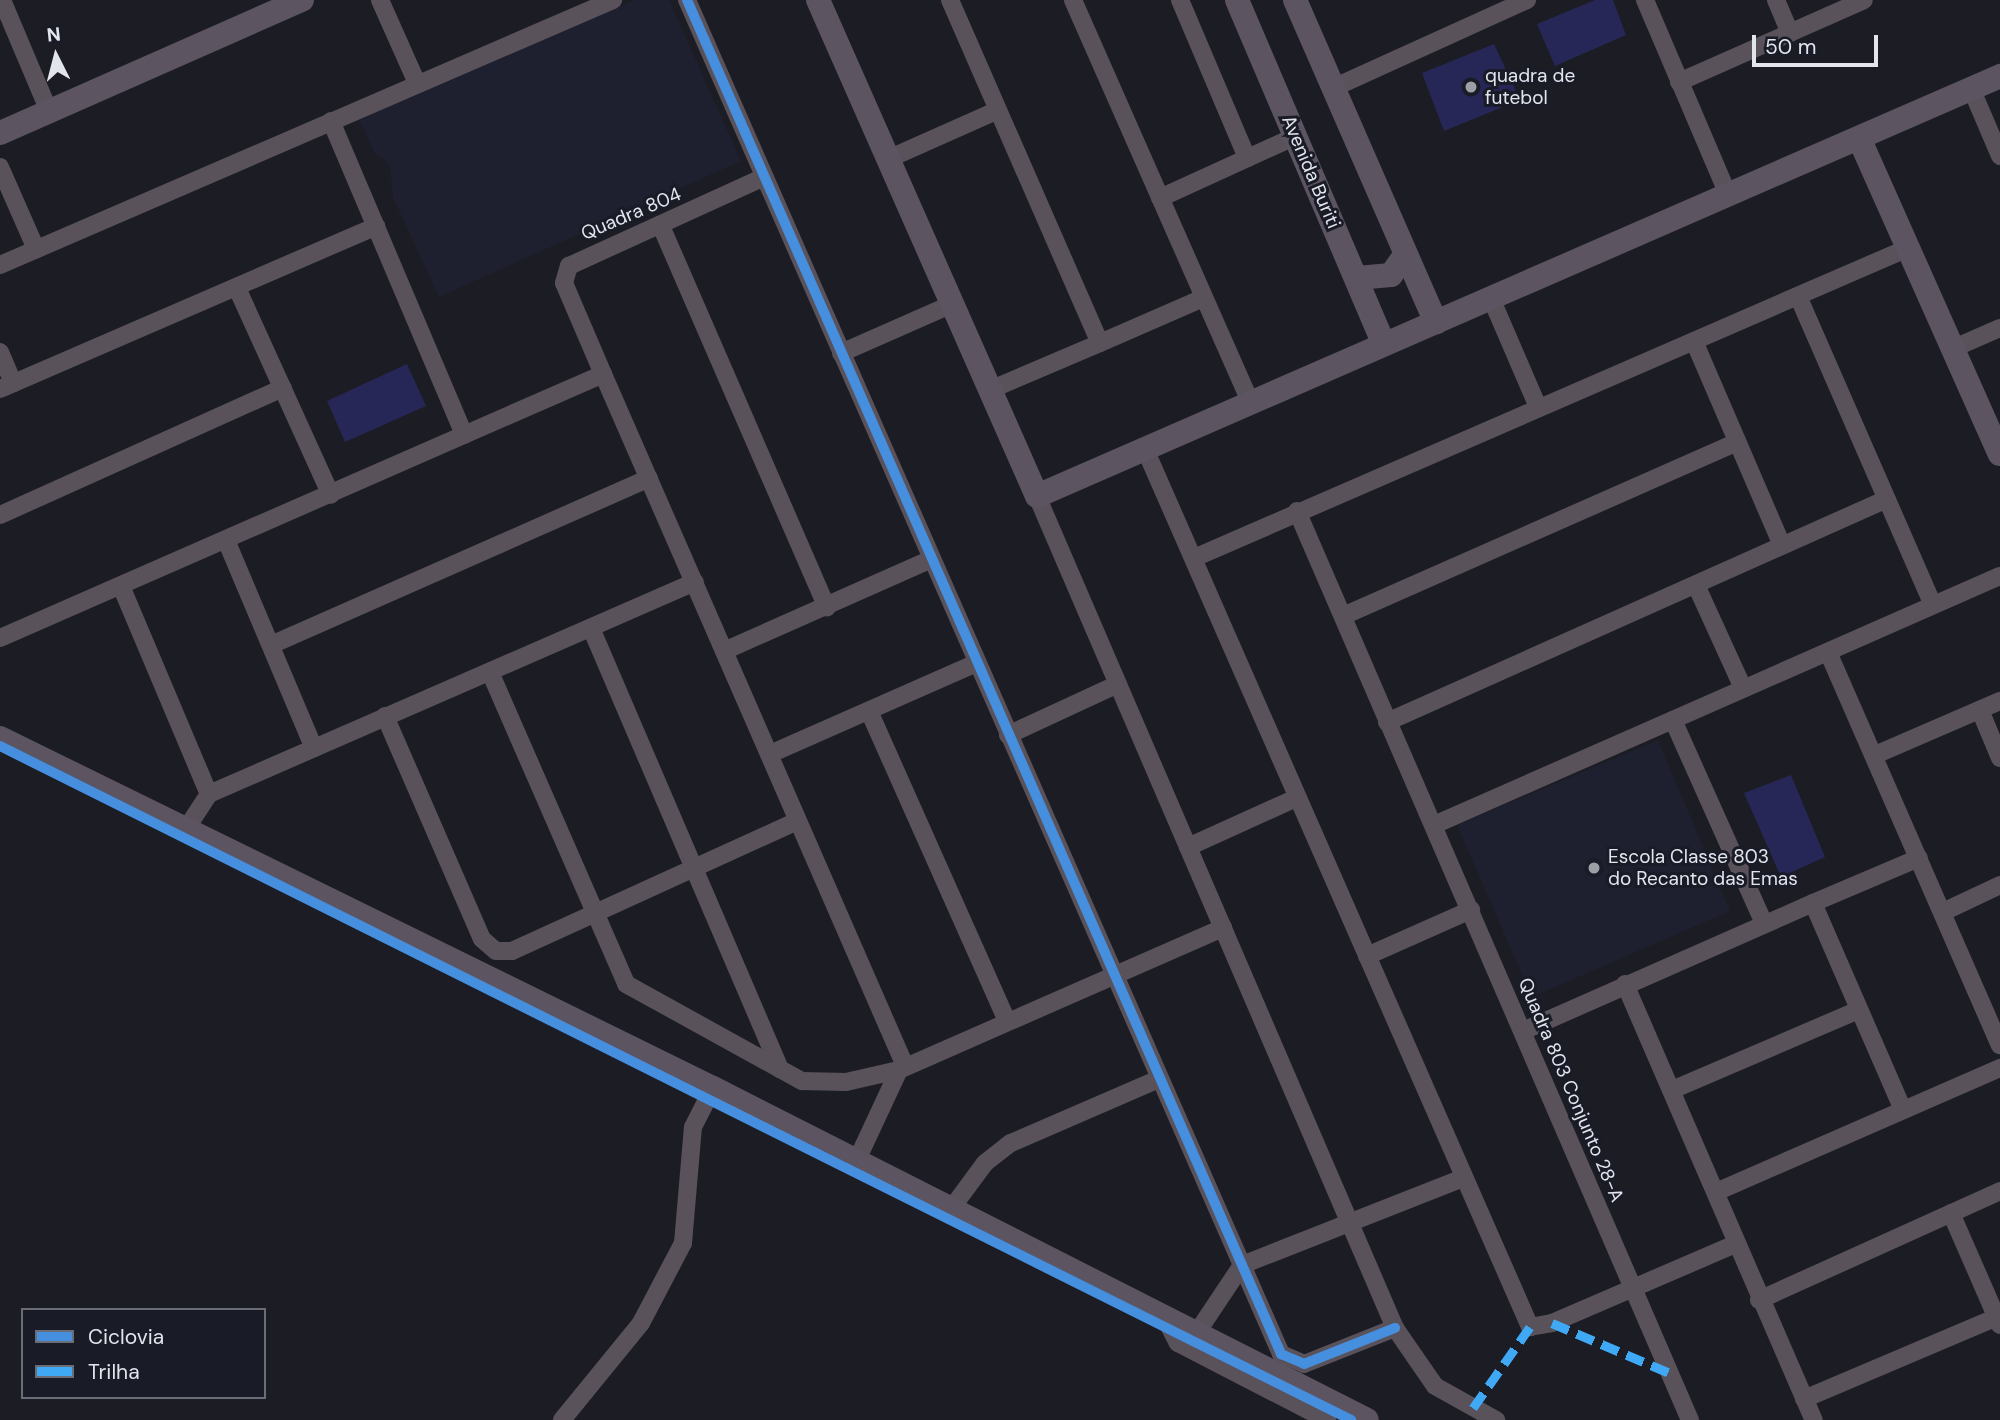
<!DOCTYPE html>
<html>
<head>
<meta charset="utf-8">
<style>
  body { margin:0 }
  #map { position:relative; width:2000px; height:1420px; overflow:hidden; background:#1c1d24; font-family:"DM Sans",sans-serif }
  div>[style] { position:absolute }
  .built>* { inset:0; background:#1e202f }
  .green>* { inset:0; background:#262756 }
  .street>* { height:18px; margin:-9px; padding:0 9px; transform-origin:9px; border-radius:9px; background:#59525b }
  .secondary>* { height:24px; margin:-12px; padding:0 12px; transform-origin:12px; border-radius:12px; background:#5c5460 }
  .quiet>* { height:9px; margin-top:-4.5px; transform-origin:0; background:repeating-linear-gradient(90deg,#3fa9f5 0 18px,transparent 0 27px) }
  .cycleway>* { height:10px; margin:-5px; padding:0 5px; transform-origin:5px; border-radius:5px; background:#468fdf }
  .dots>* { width:19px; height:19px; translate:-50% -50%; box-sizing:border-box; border:4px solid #191b27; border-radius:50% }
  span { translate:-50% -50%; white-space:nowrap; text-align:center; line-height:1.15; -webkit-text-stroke:6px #191b27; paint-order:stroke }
  .poi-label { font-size:19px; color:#e3e5ed }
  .left { translate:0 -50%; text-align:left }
  .street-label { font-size:19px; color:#e3e5ed }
  .legend { position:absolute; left:21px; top:1308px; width:245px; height:91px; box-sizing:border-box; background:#191b27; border:2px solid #6a6c76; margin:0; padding:9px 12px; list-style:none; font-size:21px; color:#e3e5ed }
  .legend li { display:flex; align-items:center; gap:14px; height:35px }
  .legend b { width:35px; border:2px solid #6a6c76 }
  .north { position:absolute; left:21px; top:21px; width:70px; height:70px; -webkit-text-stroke:5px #191b27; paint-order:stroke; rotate:354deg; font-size:19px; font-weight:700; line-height:28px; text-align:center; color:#e3e5ed }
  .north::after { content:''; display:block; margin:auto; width:24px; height:32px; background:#e3e5ed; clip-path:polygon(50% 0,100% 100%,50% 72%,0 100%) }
  .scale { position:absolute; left:1752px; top:35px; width:126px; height:32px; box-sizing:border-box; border:4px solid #e3e5ed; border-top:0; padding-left:9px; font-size:21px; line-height:24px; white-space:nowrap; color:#e3e5ed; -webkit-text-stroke:5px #191b27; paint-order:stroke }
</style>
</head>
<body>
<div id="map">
  <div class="built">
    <i style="clip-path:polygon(635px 0,669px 0,741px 161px,439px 297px,393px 197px,390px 165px,375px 153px,359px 119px)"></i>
    <i style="clip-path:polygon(1658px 740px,1730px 911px,1532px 997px,1457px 825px)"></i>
  </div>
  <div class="green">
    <i style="clip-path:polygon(1595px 0,1613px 0,1626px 35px,1555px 66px,1537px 24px)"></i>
    <i style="clip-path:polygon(1494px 44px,1520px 100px,1444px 131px,1422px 73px)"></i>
    <i style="clip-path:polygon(407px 364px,426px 406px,345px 442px,327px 401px)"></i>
    <i style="clip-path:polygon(1791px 775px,1825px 857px,1781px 877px,1744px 793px)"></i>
  </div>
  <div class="street">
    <i style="left:2px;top:0;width:121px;rotate:67.1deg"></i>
    <i style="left:380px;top:0;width:91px;rotate:66deg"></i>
    <i style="left:687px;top:0;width:1479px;rotate:66.31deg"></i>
    <i style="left:1281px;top:1354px;width:25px;rotate:23deg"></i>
    <i style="left:1304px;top:1364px;width:98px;rotate:-21.6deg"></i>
    <i style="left:950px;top:0;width:374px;rotate:66.4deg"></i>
    <i style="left:1100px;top:343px;width:120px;rotate:156.9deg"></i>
    <i style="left:1073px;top:0;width:441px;rotate:66.2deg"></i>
    <i style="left:1180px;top:0;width:172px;rotate:67deg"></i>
    <i style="left:1645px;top:0;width:212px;rotate:66.9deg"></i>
    <i style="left:1776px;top:0;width:36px;rotate:67deg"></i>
    <i style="left:1679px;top:82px;width:202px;rotate:-23.9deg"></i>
    <i style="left:1333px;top:88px;width:213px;rotate:-24.4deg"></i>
    <i style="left:1971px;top:88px;width:74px;rotate:66.9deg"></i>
    <i style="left:331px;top:121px;width:341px;rotate:67deg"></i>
    <i style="left:888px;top:159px;width:120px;rotate:-24deg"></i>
    <i style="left:0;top:167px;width:90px;rotate:66.3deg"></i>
    <i style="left:1160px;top:198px;width:149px;rotate:-24.5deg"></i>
    <i style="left:661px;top:226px;width:416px;rotate:66.5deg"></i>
    <i style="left:0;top:265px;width:668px;rotate:-23.38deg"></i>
    <i style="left:237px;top:288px;width:227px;rotate:65.6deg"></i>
    <i style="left:1798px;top:296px;width:337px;rotate:66.4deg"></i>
    <i style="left:1491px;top:298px;width:119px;rotate:66.7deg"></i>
    <i style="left:1694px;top:341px;width:222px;rotate:66.7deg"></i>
    <i style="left:1100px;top:343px;width:112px;rotate:-23.6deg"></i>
    <i style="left:1954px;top:348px;width:50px;rotate:-23.5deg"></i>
    <i style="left:0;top:352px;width:34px;rotate:67deg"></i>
    <i style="left:841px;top:353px;width:121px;rotate:-23.8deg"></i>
    <i style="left:603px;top:374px;width:755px;rotate:66.42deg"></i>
    <i style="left:0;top:389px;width:410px;rotate:-23.4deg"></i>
    <i style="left:1145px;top:449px;width:959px;rotate:66.32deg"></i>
    <i style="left:1530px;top:1327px;width:22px;rotate:-10deg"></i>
    <i style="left:1552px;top:1323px;width:199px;rotate:-23.3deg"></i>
    <i style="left:1037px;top:496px;width:906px;rotate:66.72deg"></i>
    <i style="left:1395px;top:1328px;width:70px;rotate:55.4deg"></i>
    <i style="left:1435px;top:1386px;width:70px;rotate:29.1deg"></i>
    <i style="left:1297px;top:511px;width:990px;rotate:66.62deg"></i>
    <i style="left:0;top:515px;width:310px;rotate:-24.2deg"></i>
    <i style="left:226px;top:540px;width:226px;rotate:67.1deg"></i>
    <i style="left:1194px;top:558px;width:778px;rotate:-23.47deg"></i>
    <i style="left:1696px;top:585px;width:113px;rotate:65.5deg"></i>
    <i style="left:121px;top:586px;width:226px;rotate:67.1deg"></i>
    <i style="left:1343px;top:616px;width:431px;rotate:-23.8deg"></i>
    <i style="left:591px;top:628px;width:480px;rotate:66.8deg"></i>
    <i style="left:0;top:638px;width:658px;rotate:-23.64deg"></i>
    <i style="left:603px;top:374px;width:99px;rotate:-113.2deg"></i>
    <i style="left:564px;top:283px;width:18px;rotate:-74deg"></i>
    <i style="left:569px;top:266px;width:214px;rotate:-24.5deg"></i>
    <i style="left:271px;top:645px;width:413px;rotate:-23.8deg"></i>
    <i style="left:724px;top:651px;width:227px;rotate:-23.9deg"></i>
    <i style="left:1828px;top:652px;width:429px;rotate:66.4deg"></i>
    <i style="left:490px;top:672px;width:340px;rotate:66.4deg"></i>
    <i style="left:626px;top:984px;width:201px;rotate:28.9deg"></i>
    <i style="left:802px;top:1081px;width:44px;rotate:1.3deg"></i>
    <i style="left:846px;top:1082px;width:54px;rotate:-12.8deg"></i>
    <i style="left:899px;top:1070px;width:354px;rotate:-23.7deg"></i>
    <i style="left:1980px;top:710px;width:52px;rotate:67.4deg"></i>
    <i style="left:869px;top:711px;width:339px;rotate:66deg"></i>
    <i style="left:385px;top:716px;width:243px;rotate:66.5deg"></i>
    <i style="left:482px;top:939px;width:18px;rotate:41deg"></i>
    <i style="left:496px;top:951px;width:16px"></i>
    <i style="left:512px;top:951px;width:313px;rotate:-24.5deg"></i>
    <i style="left:1673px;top:720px;width:222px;rotate:65.9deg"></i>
    <i style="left:1387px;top:722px;width:547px;rotate:-24.04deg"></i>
    <i style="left:1008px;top:735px;width:121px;rotate:-24.9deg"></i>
    <i style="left:770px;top:754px;width:225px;rotate:-23.8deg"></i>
    <i style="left:1875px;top:755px;width:136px;rotate:-23.4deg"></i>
    <i style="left:1434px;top:825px;width:618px;rotate:-23.75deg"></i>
    <i style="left:186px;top:829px;width:42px;rotate:-56.7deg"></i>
    <i style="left:209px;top:794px;width:530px;rotate:-23.57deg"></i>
    <i style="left:1188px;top:847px;width:119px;rotate:-24.4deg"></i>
    <i style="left:1813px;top:903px;width:115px;rotate:-23deg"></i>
    <i style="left:1943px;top:912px;width:63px;rotate:-25.3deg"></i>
    <i style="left:1367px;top:956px;width:114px;rotate:-23.9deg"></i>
    <i style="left:1625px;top:984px;width:475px;rotate:66.6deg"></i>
    <i style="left:1523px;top:1031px;width:317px;rotate:-23.8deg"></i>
    <i style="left:1813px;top:903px;width:226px;rotate:66.5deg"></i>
    <i style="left:1672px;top:1090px;width:203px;rotate:-23.2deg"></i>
    <i style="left:857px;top:1160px;width:99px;rotate:-65deg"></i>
    <i style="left:1716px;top:1192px;width:310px;rotate:-23.6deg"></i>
    <i style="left:951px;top:1209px;width:57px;rotate:-53.5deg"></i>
    <i style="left:985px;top:1163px;width:33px;rotate:-38deg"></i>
    <i style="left:1011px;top:1143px;width:161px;rotate:-23.4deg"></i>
    <i style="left:1951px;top:1213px;width:122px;rotate:66.4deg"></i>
    <i style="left:1759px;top:1300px;width:265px;rotate:-24.3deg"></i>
    <i style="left:1165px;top:1318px;width:28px;rotate:63deg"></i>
    <i style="left:1178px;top:1343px;width:168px;rotate:27.3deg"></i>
    <i style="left:1196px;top:1334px;width:83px;rotate:-56.3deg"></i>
    <i style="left:1242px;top:1265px;width:238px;rotate:-21.5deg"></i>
    <i style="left:1804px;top:1399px;width:210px;rotate:-23deg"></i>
    <i style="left:562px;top:1420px;width:125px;rotate:-50.8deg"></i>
    <i style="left:641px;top:1323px;width:90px;rotate:-62.3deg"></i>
    <i style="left:683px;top:1243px;width:116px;rotate:-85.1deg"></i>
    <i style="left:693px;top:1127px;width:44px;rotate:-62.9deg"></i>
  </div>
  <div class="secondary">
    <i style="left:818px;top:0;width:542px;rotate:66.18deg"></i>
    <i style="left:1037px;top:496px;width:1051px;rotate:-23.56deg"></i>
    <i style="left:1237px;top:0;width:374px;rotate:66.9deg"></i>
    <i style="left:1295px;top:0;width:352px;rotate:66.4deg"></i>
    <i style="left:0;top:133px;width:330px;rotate:-23.8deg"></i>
    <i style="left:1859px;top:138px;width:346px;rotate:66deg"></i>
    <i style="left:1357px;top:278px;width:34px;rotate:-5deg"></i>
    <i style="left:1391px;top:275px;width:24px;rotate:-55deg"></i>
    <i style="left:0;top:738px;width:794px;rotate:26.15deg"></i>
    <i style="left:713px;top:1088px;width:733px;rotate:26.91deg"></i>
  </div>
  <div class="quiet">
    <i style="left:1552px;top:1323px;width:128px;rotate:23deg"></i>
    <i style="left:1473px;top:1408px;width:99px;rotate:-54.9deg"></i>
  </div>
  <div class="cycleway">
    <i style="left:687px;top:0;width:1479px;rotate:66.31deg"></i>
    <i style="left:1281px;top:1354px;width:25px;rotate:23deg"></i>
    <i style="left:1304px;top:1364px;width:98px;rotate:-21.6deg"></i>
    <i style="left:0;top:746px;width:1510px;rotate:26.51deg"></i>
  </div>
  <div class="dots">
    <i style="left:1471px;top:87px;background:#9d9fa7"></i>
    <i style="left:1594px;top:868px;background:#9d9fa7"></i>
  </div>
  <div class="poi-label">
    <span class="left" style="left:1485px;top:87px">quadra de<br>futebol</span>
    <span class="left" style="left:1608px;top:868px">Escola Classe 803<br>do Recanto das Emas</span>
  </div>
  <div class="street-label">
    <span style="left:1311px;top:172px;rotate:67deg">Avenida Buriti</span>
    <span style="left:631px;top:214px;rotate:-23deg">Quadra 804</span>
    <span style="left:1571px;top:1090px;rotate:67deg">Quadra 803 Conjunto 28-A</span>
  </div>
  <ul class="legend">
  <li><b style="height:9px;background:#468fdf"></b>Ciclovia</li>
  <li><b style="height:9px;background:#3fa9f5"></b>Trilha</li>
  </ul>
  <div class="north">N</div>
  <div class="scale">50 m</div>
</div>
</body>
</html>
